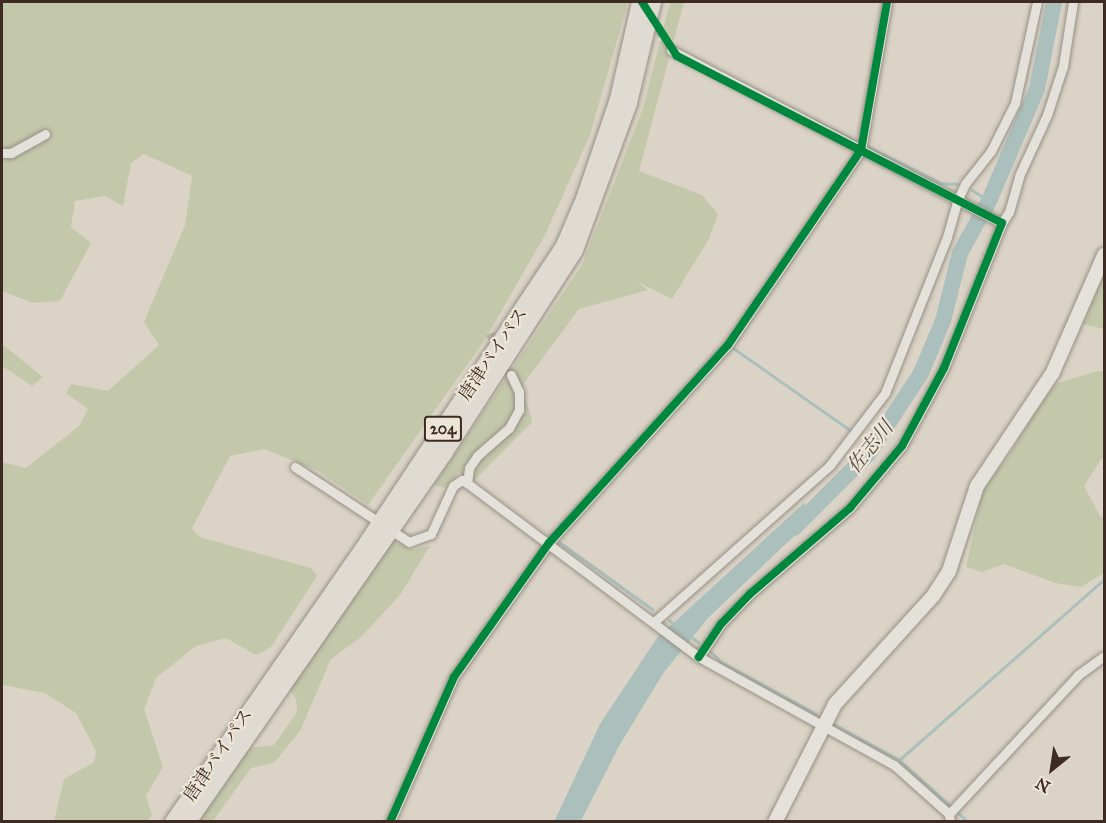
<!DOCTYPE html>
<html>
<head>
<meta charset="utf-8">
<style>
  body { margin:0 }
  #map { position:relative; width:1106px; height:823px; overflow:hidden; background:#dbd4c6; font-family:"IM FELL Great Primer","Noto Serif JP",serif }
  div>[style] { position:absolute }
  .green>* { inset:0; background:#c4c8aa }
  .water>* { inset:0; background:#abc0bc }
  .stream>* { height:3px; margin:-1.5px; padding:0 1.5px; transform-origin:1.5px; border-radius:1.5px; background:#abc0bc }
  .river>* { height:16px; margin:-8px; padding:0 8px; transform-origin:8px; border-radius:8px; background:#abc0bc }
  .street-tunnel>* { height:9px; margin-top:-4.5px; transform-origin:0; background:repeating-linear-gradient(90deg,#bbb2a5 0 9px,transparent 0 13.5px) }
  .roads { filter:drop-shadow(0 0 2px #968f86) drop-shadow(0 0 2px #968f86) }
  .street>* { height:9px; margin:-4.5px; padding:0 4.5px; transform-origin:4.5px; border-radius:4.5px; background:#e4e0da }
  .secondary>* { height:14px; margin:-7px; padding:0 7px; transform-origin:7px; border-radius:7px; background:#e4e0da }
  .highway>* { height:16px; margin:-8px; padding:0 8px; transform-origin:8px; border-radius:8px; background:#dfdbd3 }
  .cycleway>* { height:8px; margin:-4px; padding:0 4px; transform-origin:4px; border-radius:4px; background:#00873e }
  span { translate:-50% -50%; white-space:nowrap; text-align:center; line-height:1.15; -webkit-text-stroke:4.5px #ede5d5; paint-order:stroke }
  .shield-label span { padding:2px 4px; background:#ede5d5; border:2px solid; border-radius:4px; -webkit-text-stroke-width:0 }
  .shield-label { font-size:16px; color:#3d2a22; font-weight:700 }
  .street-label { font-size:18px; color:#3d2a22 }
  .water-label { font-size:20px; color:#534e47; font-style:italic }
  .frame { position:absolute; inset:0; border:3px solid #3d2a22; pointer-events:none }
  .north { position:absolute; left:1022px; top:739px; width:60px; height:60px; -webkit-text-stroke:4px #ede5d5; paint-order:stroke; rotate:210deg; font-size:16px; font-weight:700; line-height:24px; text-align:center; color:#3d2a22 }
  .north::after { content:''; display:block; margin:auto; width:21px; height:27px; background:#3d2a22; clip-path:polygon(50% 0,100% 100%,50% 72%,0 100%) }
</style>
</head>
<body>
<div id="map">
  <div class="green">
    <i style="clip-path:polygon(2px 2px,628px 2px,590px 135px,545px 235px,486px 338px,368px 505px,318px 471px,264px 449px,230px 456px,192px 528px,199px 537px,311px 568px,317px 576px,271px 647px,256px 655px,226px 638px,196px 646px,156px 678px,144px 709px,163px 767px,146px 796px,152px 815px,148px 821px,54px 821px,64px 779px,94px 762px,96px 751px,76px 713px,45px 693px,2px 685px,2px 462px,26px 468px,79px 426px,88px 409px,66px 393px,71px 384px,108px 391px,159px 345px,144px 322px,185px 225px,192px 176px,144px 154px,131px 163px,123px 206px,105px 196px,75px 201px,71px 227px,91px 243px,60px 301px,33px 303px,2px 291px)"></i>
    <i style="clip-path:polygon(670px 2px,684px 2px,639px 171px,702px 195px,718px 214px,709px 239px,672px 299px,636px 281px,648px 290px,579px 309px,522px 386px,532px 422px,475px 480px,459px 473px,445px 488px,434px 485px,582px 265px,643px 108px)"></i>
    <i style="clip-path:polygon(1104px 273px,1104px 329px,1083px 324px)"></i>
    <i style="clip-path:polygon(2px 344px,43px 377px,32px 386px,2px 366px)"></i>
    <i style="clip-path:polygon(1098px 371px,1104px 372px,1104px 460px,1102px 458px,1084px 486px,1100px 516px,1104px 517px,1104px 573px,1081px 587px,1055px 583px,1004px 564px,982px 572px,966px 567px,983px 488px,1009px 456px,1042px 400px,1057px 383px)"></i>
    <i style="clip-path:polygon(393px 541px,413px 549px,430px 546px,400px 595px,360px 638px,331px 659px,300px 731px,274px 763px,251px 768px,213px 821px,198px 822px,249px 748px,274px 745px,297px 712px,296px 699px,289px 689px)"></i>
  </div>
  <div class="water">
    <i style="clip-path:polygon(804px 503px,812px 519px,708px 618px,664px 672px,619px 746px,581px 821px,554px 822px,600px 724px,657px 638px)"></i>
  </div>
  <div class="stream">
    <i style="left:815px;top:120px;width:46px;rotate:27.1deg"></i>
    <i style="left:869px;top:147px;width:80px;rotate:26.6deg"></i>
    <i style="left:941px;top:183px;width:16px;rotate:4deg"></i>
    <i style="left:972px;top:190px;width:20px;rotate:33deg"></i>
    <i style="left:733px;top:348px;width:144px;rotate:35.1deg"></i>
    <i style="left:559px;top:542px;width:115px;rotate:35.8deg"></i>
    <i style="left:669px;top:620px;width:8px;rotate:40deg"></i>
    <i style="left:690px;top:636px;width:10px;rotate:37deg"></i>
    <i style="left:710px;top:651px;width:16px;rotate:45deg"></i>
    <i style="left:721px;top:662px;width:108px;rotate:28.7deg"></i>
    <i style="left:833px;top:724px;width:75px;rotate:28.6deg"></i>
    <i style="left:899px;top:760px;width:93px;rotate:41.9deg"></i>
    <i style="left:899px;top:760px;width:273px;rotate:-41.4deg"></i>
  </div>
  <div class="river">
    <i style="left:794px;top:528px;width:105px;rotate:-45deg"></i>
    <i style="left:868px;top:454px;width:97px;rotate:-56.8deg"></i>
    <i style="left:921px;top:373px;width:56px;rotate:-67.1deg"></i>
    <i style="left:943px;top:321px;width:70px;rotate:-76deg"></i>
    <i style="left:960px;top:253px;width:60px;rotate:-60.9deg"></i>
    <i style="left:989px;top:201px;width:122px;rotate:-66.8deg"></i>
    <i style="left:1037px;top:89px;width:89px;rotate:-78.9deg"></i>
  </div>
  <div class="street-tunnel">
    <i style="left:650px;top:16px;width:40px;rotate:58deg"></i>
    <i style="left:490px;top:333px;width:47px;rotate:63.4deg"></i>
  </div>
  <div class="roads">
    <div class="street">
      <i style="left:671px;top:50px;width:373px;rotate:27.6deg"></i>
      <i style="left:1002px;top:223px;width:156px;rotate:111.8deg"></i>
      <i style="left:944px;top:368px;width:89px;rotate:118.3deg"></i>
      <i style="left:902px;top:446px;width:81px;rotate:130deg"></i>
      <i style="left:850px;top:508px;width:132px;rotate:139.3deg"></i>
      <i style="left:750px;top:594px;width:42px;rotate:134deg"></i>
      <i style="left:721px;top:624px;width:40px;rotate:124deg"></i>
      <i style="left:2px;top:153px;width:9px"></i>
      <i style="left:11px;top:153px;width:39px;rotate:-29deg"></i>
      <i style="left:1002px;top:223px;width:13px;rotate:-58deg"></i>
      <i style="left:1009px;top:212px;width:37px;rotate:-74deg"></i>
      <i style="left:1019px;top:176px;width:67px;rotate:-65.3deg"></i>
      <i style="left:1047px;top:115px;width:52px;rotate:-71.9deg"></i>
      <i style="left:1063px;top:66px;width:65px;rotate:-81.1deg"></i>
      <i style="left:295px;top:467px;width:136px;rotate:33.3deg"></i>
      <i style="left:409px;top:542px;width:23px;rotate:-20deg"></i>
      <i style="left:431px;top:534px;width:53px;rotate:-65.4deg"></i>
      <i style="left:453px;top:486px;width:11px;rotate:-34deg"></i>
      <i style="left:462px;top:480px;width:6px;rotate:31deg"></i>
      <i style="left:467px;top:483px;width:290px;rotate:36.9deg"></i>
      <i style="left:699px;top:657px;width:223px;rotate:29deg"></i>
      <i style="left:894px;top:765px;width:74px;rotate:41.7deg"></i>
      <i style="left:949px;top:814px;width:8px;rotate:83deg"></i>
      <i style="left:467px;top:483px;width:15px;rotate:-82deg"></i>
      <i style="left:469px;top:468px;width:14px;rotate:-56deg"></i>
      <i style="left:477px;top:456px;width:43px;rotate:-41.2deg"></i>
      <i style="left:509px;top:428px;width:21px;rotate:-61deg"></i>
      <i style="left:519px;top:410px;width:18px;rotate:-90deg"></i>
      <i style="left:519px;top:392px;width:19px;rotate:-115deg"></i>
      <i style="left:654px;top:622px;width:236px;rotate:-41.7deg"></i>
      <i style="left:830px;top:465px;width:91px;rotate:-52.6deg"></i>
      <i style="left:885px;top:393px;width:168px;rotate:-68.3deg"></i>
      <i style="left:947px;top:237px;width:40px;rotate:-74deg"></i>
      <i style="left:958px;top:199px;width:17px;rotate:-65deg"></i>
      <i style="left:965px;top:184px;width:42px;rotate:-51.8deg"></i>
      <i style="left:991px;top:151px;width:54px;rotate:-63.4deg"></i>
      <i style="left:1015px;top:103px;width:103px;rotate:-77.7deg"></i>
      <i style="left:949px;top:814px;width:190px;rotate:-47.1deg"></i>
      <i style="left:1078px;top:675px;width:32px;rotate:-36deg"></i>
      <i style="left:390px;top:822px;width:158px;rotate:-66.2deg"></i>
      <i style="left:454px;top:677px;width:164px;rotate:-54.7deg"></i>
      <i style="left:549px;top:543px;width:267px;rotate:-47.9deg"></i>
      <i style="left:728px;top:345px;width:236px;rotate:-55.7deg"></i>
      <i style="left:861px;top:150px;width:150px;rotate:-80deg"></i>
    </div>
    <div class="secondary">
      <i style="left:775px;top:822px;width:132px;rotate:-63deg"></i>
      <i style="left:835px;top:704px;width:146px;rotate:-47.8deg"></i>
      <i style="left:933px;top:596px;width:30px;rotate:-57deg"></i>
      <i style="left:949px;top:571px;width:89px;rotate:-71.8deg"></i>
      <i style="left:977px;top:486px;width:137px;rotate:-56.3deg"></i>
      <i style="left:1053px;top:372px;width:128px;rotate:-66.4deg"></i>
    </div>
    <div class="highway">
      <i style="left:173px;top:822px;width:342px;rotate:-55.2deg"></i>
      <i style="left:368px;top:541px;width:352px;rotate:-56.4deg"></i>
      <i style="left:563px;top:248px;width:53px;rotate:-66.8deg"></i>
      <i style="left:584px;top:199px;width:106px;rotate:-71.2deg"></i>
      <i style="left:618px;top:99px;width:99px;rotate:-77.2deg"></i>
      <i style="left:188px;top:822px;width:450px;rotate:-55.2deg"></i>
      <i style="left:445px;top:452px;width:240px;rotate:-57.2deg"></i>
      <i style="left:575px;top:250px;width:157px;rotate:-69.8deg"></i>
      <i style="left:629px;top:103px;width:104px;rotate:-76.6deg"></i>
    </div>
  </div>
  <div class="cycleway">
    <i style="left:642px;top:2px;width:64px;rotate:57.1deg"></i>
    <i style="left:677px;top:56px;width:365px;rotate:27.2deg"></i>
    <i style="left:1002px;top:223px;width:156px;rotate:111.8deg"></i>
    <i style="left:944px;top:368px;width:89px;rotate:118.3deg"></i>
    <i style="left:902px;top:446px;width:81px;rotate:130deg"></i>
    <i style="left:850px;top:508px;width:132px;rotate:139.3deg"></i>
    <i style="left:750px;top:594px;width:42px;rotate:134deg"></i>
    <i style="left:721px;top:624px;width:40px;rotate:124deg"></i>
    <i style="left:390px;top:822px;width:158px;rotate:-66.2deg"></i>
    <i style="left:454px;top:677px;width:164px;rotate:-54.7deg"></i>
    <i style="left:549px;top:543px;width:267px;rotate:-47.9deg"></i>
    <i style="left:728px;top:345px;width:236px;rotate:-55.7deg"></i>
    <i style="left:861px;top:150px;width:150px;rotate:-80deg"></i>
  </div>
  <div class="shield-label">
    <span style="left:443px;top:429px">204</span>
  </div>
  <div class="street-label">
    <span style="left:493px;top:354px;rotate:-56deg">唐津バイパス</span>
    <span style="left:218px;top:755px;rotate:-56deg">唐津バイパス</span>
  </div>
  <div class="water-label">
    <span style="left:870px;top:447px;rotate:-51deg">佐志川</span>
  </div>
  <div class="frame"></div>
  <div class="north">N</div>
</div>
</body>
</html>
